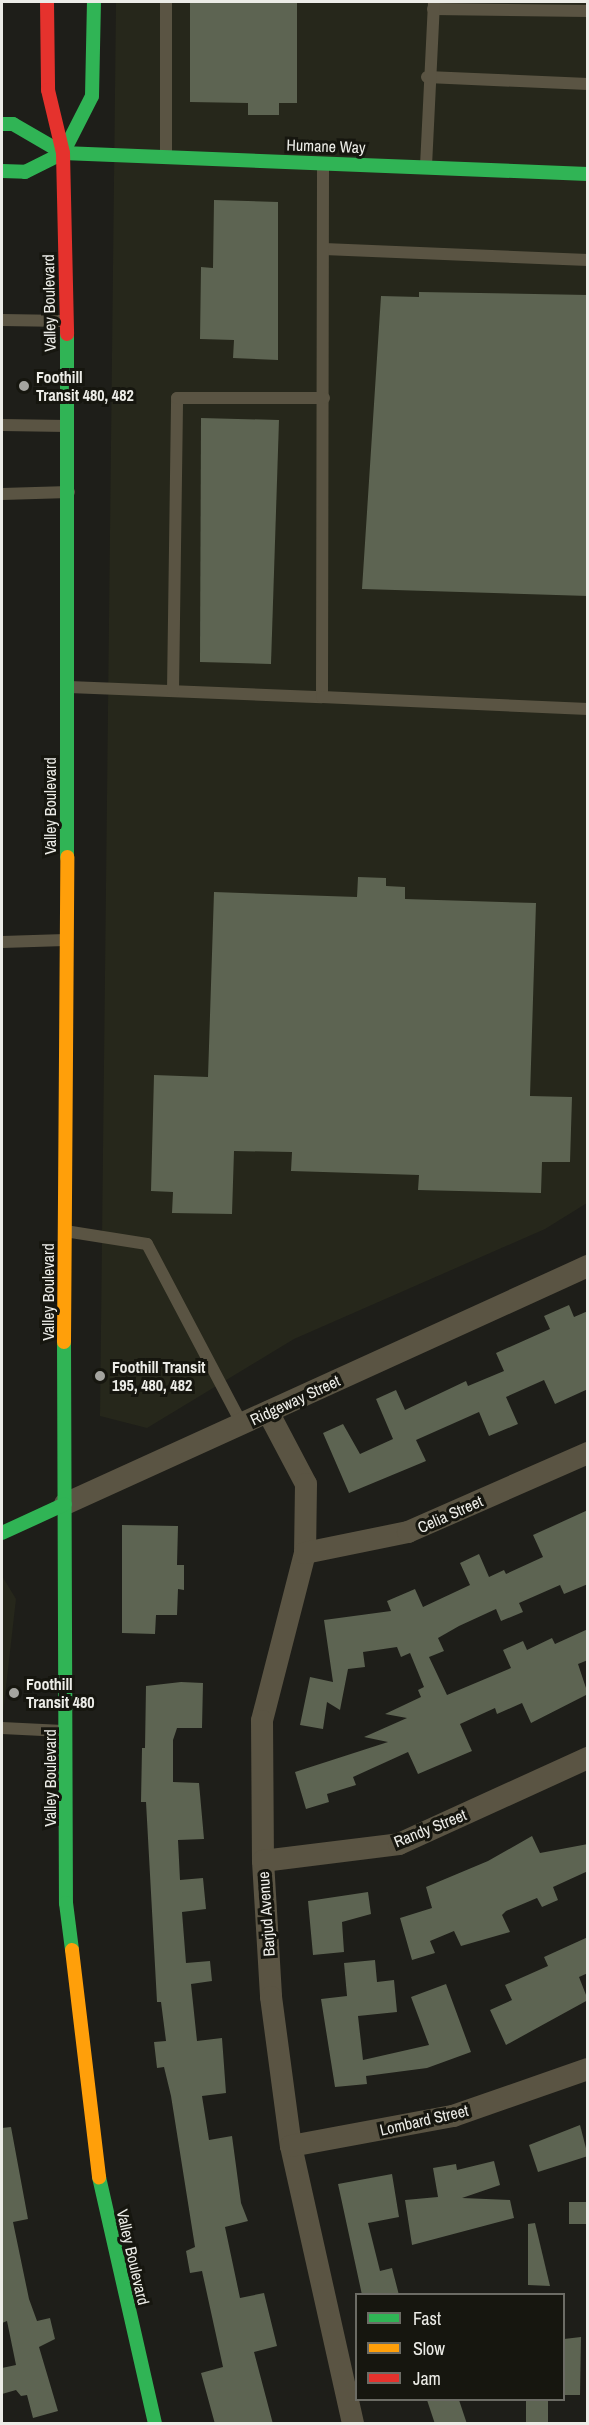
<!DOCTYPE html>
<html>
<head>
<meta charset="utf-8">
<style>
  body { margin:0 }
  #map { position:relative; width:589px; height:2425px; overflow:hidden; background:#1e1e19; font-family:"Archivo Narrow",sans-serif }
  div>[style] { position:absolute }
  .built>* { inset:0; background:#26271b }
  .building>* { inset:0; background:#5d6452 }
  .lane>* { height:12px; margin:-6px; padding:0 6px; transform-origin:6px; border-radius:6px; background:#5a5443 }
  .street>* { height:22px; margin:-11px; padding:0 11px; transform-origin:11px; border-radius:11px; background:#5a5443 }
  .fast>* { height:14px; margin:-7px; padding:0 7px; transform-origin:7px; border-radius:7px; background:#30b455 }
  .slow>* { height:14px; margin:-7px; padding:0 7px; transform-origin:7px; border-radius:7px; background:#ff9f0a }
  .jam>* { height:14px; margin:-7px; padding:0 7px; transform-origin:7px; border-radius:7px; background:#e5322d }
  .dots>* { width:16px; height:16px; translate:-50% -50%; box-sizing:border-box; border:3px solid #16160f; border-radius:50% }
  span { translate:-50% -50%; white-space:nowrap; text-align:center; line-height:1.15; -webkit-text-stroke:6px #16160f; paint-order:stroke }
  .street-label { font-size:16px; color:#ecece7 }
  .poi-label { font-size:16px; color:#ecece7; font-weight:700 }
  .left { translate:0 -50%; text-align:left }
  .frame { position:absolute; inset:0; border:3px solid #ecece7; pointer-events:none }
  .legend { position:absolute; left:355px; top:2293px; width:210px; height:108px; box-sizing:border-box; background:#16160f; border:2px solid #6c6c65; margin:0; padding:8px 10px; list-style:none; font-size:18px; color:#ecece7 }
  .legend li { display:flex; align-items:center; gap:12px; height:30px }
  .legend b { width:30px; border:2px solid #6c6c65 }
</style>
</head>
<body>
<div id="map">
  <div class="built">
    <i style="clip-path:polygon(116px 2px,587px 2px,587px 1203px,545px 1229px,294px 1339px,147px 1428px,100px 1416px)"></i>
    <i style="clip-path:polygon(2px 1576px,16px 1599px,2px 1722px)"></i>
  </div>
  <div class="building">
    <i style="clip-path:polygon(190px 2px,297px 2px,297px 103px,279px 103px,279px 115px,248px 115px,248px 103px,190px 102px)"></i>
    <i style="clip-path:polygon(214px 200px,278px 202px,278px 360px,233px 358px,234px 340px,200px 339px,201px 267px,213px 268px)"></i>
    <i style="clip-path:polygon(419px 292px,588px 295px,588px 596px,362px 589px,381px 296px,419px 297px)"></i>
    <i style="clip-path:polygon(201px 418px,279px 420px,271px 664px,200px 662px)"></i>
    <i style="clip-path:polygon(358px 877px,386px 878px,386px 886px,405px 887px,405px 899px,536px 903px,530px 1096px,572px 1097px,570px 1162px,542px 1162px,541px 1193px,418px 1190px,419px 1175px,291px 1171px,292px 1152px,234px 1151px,232px 1214px,172px 1213px,173px 1192px,151px 1191px,154px 1075px,208px 1077px,214px 892px,357px 897px)"></i>
    <i style="clip-path:polygon(569px 1305px,574px 1317px,588px 1311px,588px 1389px,555px 1404px,544px 1380px,506px 1397px,518px 1424px,489px 1436px,479px 1412px,416px 1440px,426px 1461px,349px 1493px,323px 1433px,343px 1424px,360px 1454px,393px 1439px,376px 1399px,396px 1390px,405px 1410px,466px 1381px,468px 1386px,504px 1371px,496px 1353px,550px 1329px,544px 1316px)"></i>
    <i style="clip-path:polygon(588px 1510px,588px 1584px,564px 1594px,560px 1585px,519px 1603px,523px 1612px,501px 1621px,496px 1609px,459px 1626px,438px 1638px,444px 1651px,429px 1657px,447px 1695px,511px 1668px,503px 1650px,523px 1641px,527px 1650px,552px 1638px,555px 1644px,588px 1629px,588px 1660px,578px 1664px,588px 1694px,531px 1723px,522px 1703px,497px 1714px,495px 1708px,460px 1724px,472px 1751px,418px 1774px,408px 1752px,353px 1777px,356px 1785px,327px 1794px,329px 1802px,306px 1809px,295px 1772px,388px 1742px,364px 1737px,407px 1718px,385px 1714px,421px 1697px,418px 1690px,424px 1687px,410px 1653px,401px 1657px,397px 1647px,363px 1652px,365px 1667px,348px 1669px,340px 1710px,327px 1702px,323px 1729px,300px 1725px,310px 1677px,333px 1682px,324px 1620px,391px 1611px,387px 1601px,415px 1589px,423px 1607px,470px 1585px,460px 1563px,479px 1554px,489px 1577px,504px 1570px,506px 1574px,543px 1557px,533px 1535px)"></i>
    <i style="clip-path:polygon(122px 1525px,178px 1526px,177px 1565px,184px 1565px,184px 1590px,178px 1589px,177px 1615px,156px 1615px,155px 1634px,122px 1633px)"></i>
    <i style="clip-path:polygon(181px 1682px,203px 1683px,202px 1728px,177px 1728px,173px 1740px,173px 1782px,199px 1783px,204px 1839px,178px 1840px,180px 1880px,203px 1878px,206px 1909px,182px 1912px,186px 1963px,210px 1961px,212px 1981px,191px 1984px,197px 2041px,222px 2038px,226px 2093px,202px 2096px,209px 2140px,232px 2136px,241px 2203px,248px 2221px,225px 2227px,240px 2298px,264px 2293px,277px 2346px,254px 2352px,273px 2424px,215px 2424px,201px 2373px,223px 2367px,202px 2271px,190px 2273px,186px 2251px,195px 2247px,171px 2096px,164px 2067px,157px 2068px,154px 2042px,166px 2041px,161px 2002px,157px 2002px,146px 1802px,141px 1802px,142px 1748px,145px 1748px,146px 1686px)"></i>
    <i style="clip-path:polygon(532px 1836px,540px 1853px,588px 1844px,588px 1871px,553px 1887px,558px 1900px,542px 1907px,537px 1898px,506px 1911px,502px 1915px,510px 1932px,461px 1946px,454px 1931px,430px 1941px,435px 1953px,412px 1960px,400px 1918px,432px 1908px,426px 1887px,488px 1861px)"></i>
    <i style="clip-path:polygon(368px 1892px,371px 1914px,342px 1922px,344px 1952px,313px 1955px,308px 1901px)"></i>
    <i style="clip-path:polygon(588px 1937px,588px 1973px,579px 1977px,588px 2000px,506px 2045px,490px 2010px,512px 2000px,505px 1985px,548px 1966px,544px 1957px)"></i>
    <i style="clip-path:polygon(375px 1960px,377px 1982px,394px 1980px,397px 2012px,358px 2016px,363px 2060px,429px 2045px,411px 1997px,446px 1984px,471px 2052px,427px 2068px,366px 2076px,367px 2084px,335px 2087px,321px 1999px,347px 1996px,344px 1963px)"></i>
    <i style="clip-path:polygon(580px 2125px,588px 2156px,538px 2172px,529px 2145px)"></i>
    <i style="clip-path:polygon(11px 2127px,28px 2219px,13px 2222px,29px 2299px,37px 2321px,50px 2318px,55px 2339px,39px 2347px,58px 2411px,33px 2418px,27px 2395px,21px 2396px,16px 2390px,2px 2394px,2px 2368px,16px 2365px,7px 2321px,2px 2323px,2px 2128px)"></i>
    <i style="clip-path:polygon(494px 2161px,500px 2185px,462px 2198px,510px 2200px,514px 2218px,412px 2245px,405px 2200px,438px 2197px,433px 2168px,456px 2164px,457px 2170px)"></i>
    <i style="clip-path:polygon(392px 2174px,399px 2217px,368px 2223px,380px 2271px,392px 2268px,399px 2295px,362px 2295px,338px 2184px)"></i>
    <i style="clip-path:polygon(569px 2202px,588px 2202px,588px 2224px,569px 2224px)"></i>
    <i style="clip-path:polygon(535px 2223px,550px 2286px,528px 2285px,528px 2224px)"></i>
    <i style="clip-path:polygon(581px 2337px,580px 2395px,564px 2395px,564px 2339px)"></i>
    <i style="clip-path:polygon(427px 2400px,459px 2400px,467px 2424px,435px 2424px)"></i>
    <i style="clip-path:polygon(526px 2400px,548px 2400px,548px 2424px,526px 2424px)"></i>
  </div>
  <div class="lane">
    <i style="left:433px;top:9px;width:155px;rotate:0.7deg"></i>
    <i style="left:427px;top:77px;width:161px;rotate:2.5deg"></i>
    <i style="left:166px;top:156px;width:154px;rotate:-90deg"></i>
    <i style="left:426px;top:166px;width:164px;rotate:-87.2deg"></i>
    <i style="left:324px;top:249px;width:264px;rotate:2.4deg"></i>
    <i style="left:2px;top:320px;width:64px;rotate:0.9deg"></i>
    <i style="left:2px;top:425px;width:65px;rotate:0.9deg"></i>
    <i style="left:2px;top:494px;width:67px;rotate:-1.7deg"></i>
    <i style="left:69px;top:687px;width:253px;rotate:2.3deg"></i>
    <i style="left:322px;top:697px;width:534px;rotate:-89.89deg"></i>
    <i style="left:173px;top:691px;width:293px;rotate:-89.2deg"></i>
    <i style="left:177px;top:398px;width:147px"></i>
    <i style="left:322px;top:697px;width:266px;rotate:2.6deg"></i>
    <i style="left:2px;top:942px;width:63px;rotate:-1.8deg"></i>
    <i style="left:65px;top:1231px;width:83px;rotate:9deg"></i>
    <i style="left:147px;top:1244px;width:204px;rotate:62.2deg"></i>
    <i style="left:2px;top:1728px;width:61px;rotate:2.8deg"></i>
  </div>
  <div class="street">
    <i style="left:268px;top:1412px;width:81px;rotate:62.2deg"></i>
    <i style="left:306px;top:1484px;width:69px;rotate:90.8deg"></i>
    <i style="left:305px;top:1553px;width:173px;rotate:104.4deg"></i>
    <i style="left:262px;top:1721px;width:140px;rotate:89.6deg"></i>
    <i style="left:263px;top:1861px;width:136px;rotate:86.6deg"></i>
    <i style="left:271px;top:1997px;width:150px;rotate:82.4deg"></i>
    <i style="left:291px;top:2146px;width:285px;rotate:77.4deg"></i>
    <i style="left:65px;top:1504px;width:575px;rotate:-24.47deg"></i>
    <i style="left:305px;top:1553px;width:105px;rotate:-11.5deg"></i>
    <i style="left:408px;top:1532px;width:197px;rotate:-23.7deg"></i>
    <i style="left:263px;top:1861px;width:137px;rotate:-7.1deg"></i>
    <i style="left:399px;top:1844px;width:208px;rotate:-24.5deg"></i>
    <i style="left:291px;top:2146px;width:165px;rotate:-10.5deg"></i>
    <i style="left:453px;top:2116px;width:143px;rotate:-19.2deg"></i>
  </div>
  <div class="fast">
    <i style="left:2px;top:124px;width:11px"></i>
    <i style="left:13px;top:124px;width:58px;rotate:30.1deg"></i>
    <i style="left:63px;top:153px;width:525px;rotate:2.29deg"></i>
    <i style="left:63px;top:153px;width:64px;rotate:-63deg"></i>
    <i style="left:92px;top:96px;width:94px;rotate:-88.8deg"></i>
    <i style="left:2px;top:171px;width:23px;rotate:2deg"></i>
    <i style="left:25px;top:172px;width:42px;rotate:-26.6deg"></i>
    <i style="left:67px;top:334px;width:523px;rotate:90deg"></i>
    <i style="left:64px;top:1342px;width:561px;rotate:89.8deg"></i>
    <i style="left:66px;top:1903px;width:47px;rotate:82.7deg"></i>
    <i style="left:2px;top:1533px;width:69px;rotate:-24.7deg"></i>
    <i style="left:99px;top:2177px;width:253px;rotate:77.2deg"></i>
  </div>
  <div class="slow">
    <i style="left:64px;top:1342px;width:485px;rotate:-89.6deg"></i>
    <i style="left:72px;top:1950px;width:229px;rotate:83.2deg"></i>
  </div>
  <div class="jam">
    <i style="left:47px;top:2px;width:88px;rotate:89.3deg"></i>
    <i style="left:48px;top:90px;width:65px;rotate:76.6deg"></i>
    <i style="left:63px;top:153px;width:181px;rotate:88.7deg"></i>
  </div>
  <div class="dots">
    <i style="left:24px;top:386px;background:#a4a49f"></i>
    <i style="left:100px;top:1376px;background:#a4a49f"></i>
    <i style="left:14px;top:1693px;background:#a4a49f"></i>
  </div>
  <div class="street-label">
    <span style="left:326px;top:146px;rotate:2deg">Humane Way</span>
    <span style="left:49px;top:303px;rotate:-91deg">Valley Boulevard</span>
    <span style="left:50px;top:806px;rotate:-90deg">Valley Boulevard</span>
    <span style="left:48px;top:1292px;rotate:-90deg">Valley Boulevard</span>
    <span style="left:295px;top:1400px;rotate:-25deg">Ridgeway Street</span>
    <span style="left:450px;top:1514px;rotate:-24deg">Celia Street</span>
    <span style="left:50px;top:1778px;rotate:-90deg">Valley Boulevard</span>
    <span style="left:430px;top:1828px;rotate:-22deg">Randy Street</span>
    <span style="left:266px;top:1914px;rotate:-94deg">Barjud Avenue</span>
    <span style="left:424px;top:2120px;rotate:-13deg">Lombard Street</span>
    <span style="left:133px;top:2257px;rotate:77deg">Valley Boulevard</span>
  </div>
  <div class="poi-label">
    <span class="left" style="left:36px;top:386px">Foothill<br>Transit 480, 482</span>
    <span class="left" style="left:112px;top:1376px">Foothill Transit<br>195, 480, 482</span>
    <span class="left" style="left:26px;top:1693px">Foothill<br>Transit 480</span>
  </div>
  <div class="frame"></div>
  <ul class="legend">
  <li><b style="height:8px;background:#30b455"></b>Fast</li>
  <li><b style="height:8px;background:#ff9f0a"></b>Slow</li>
  <li><b style="height:8px;background:#e5322d"></b>Jam</li>
  </ul>
</div>
</body>
</html>
